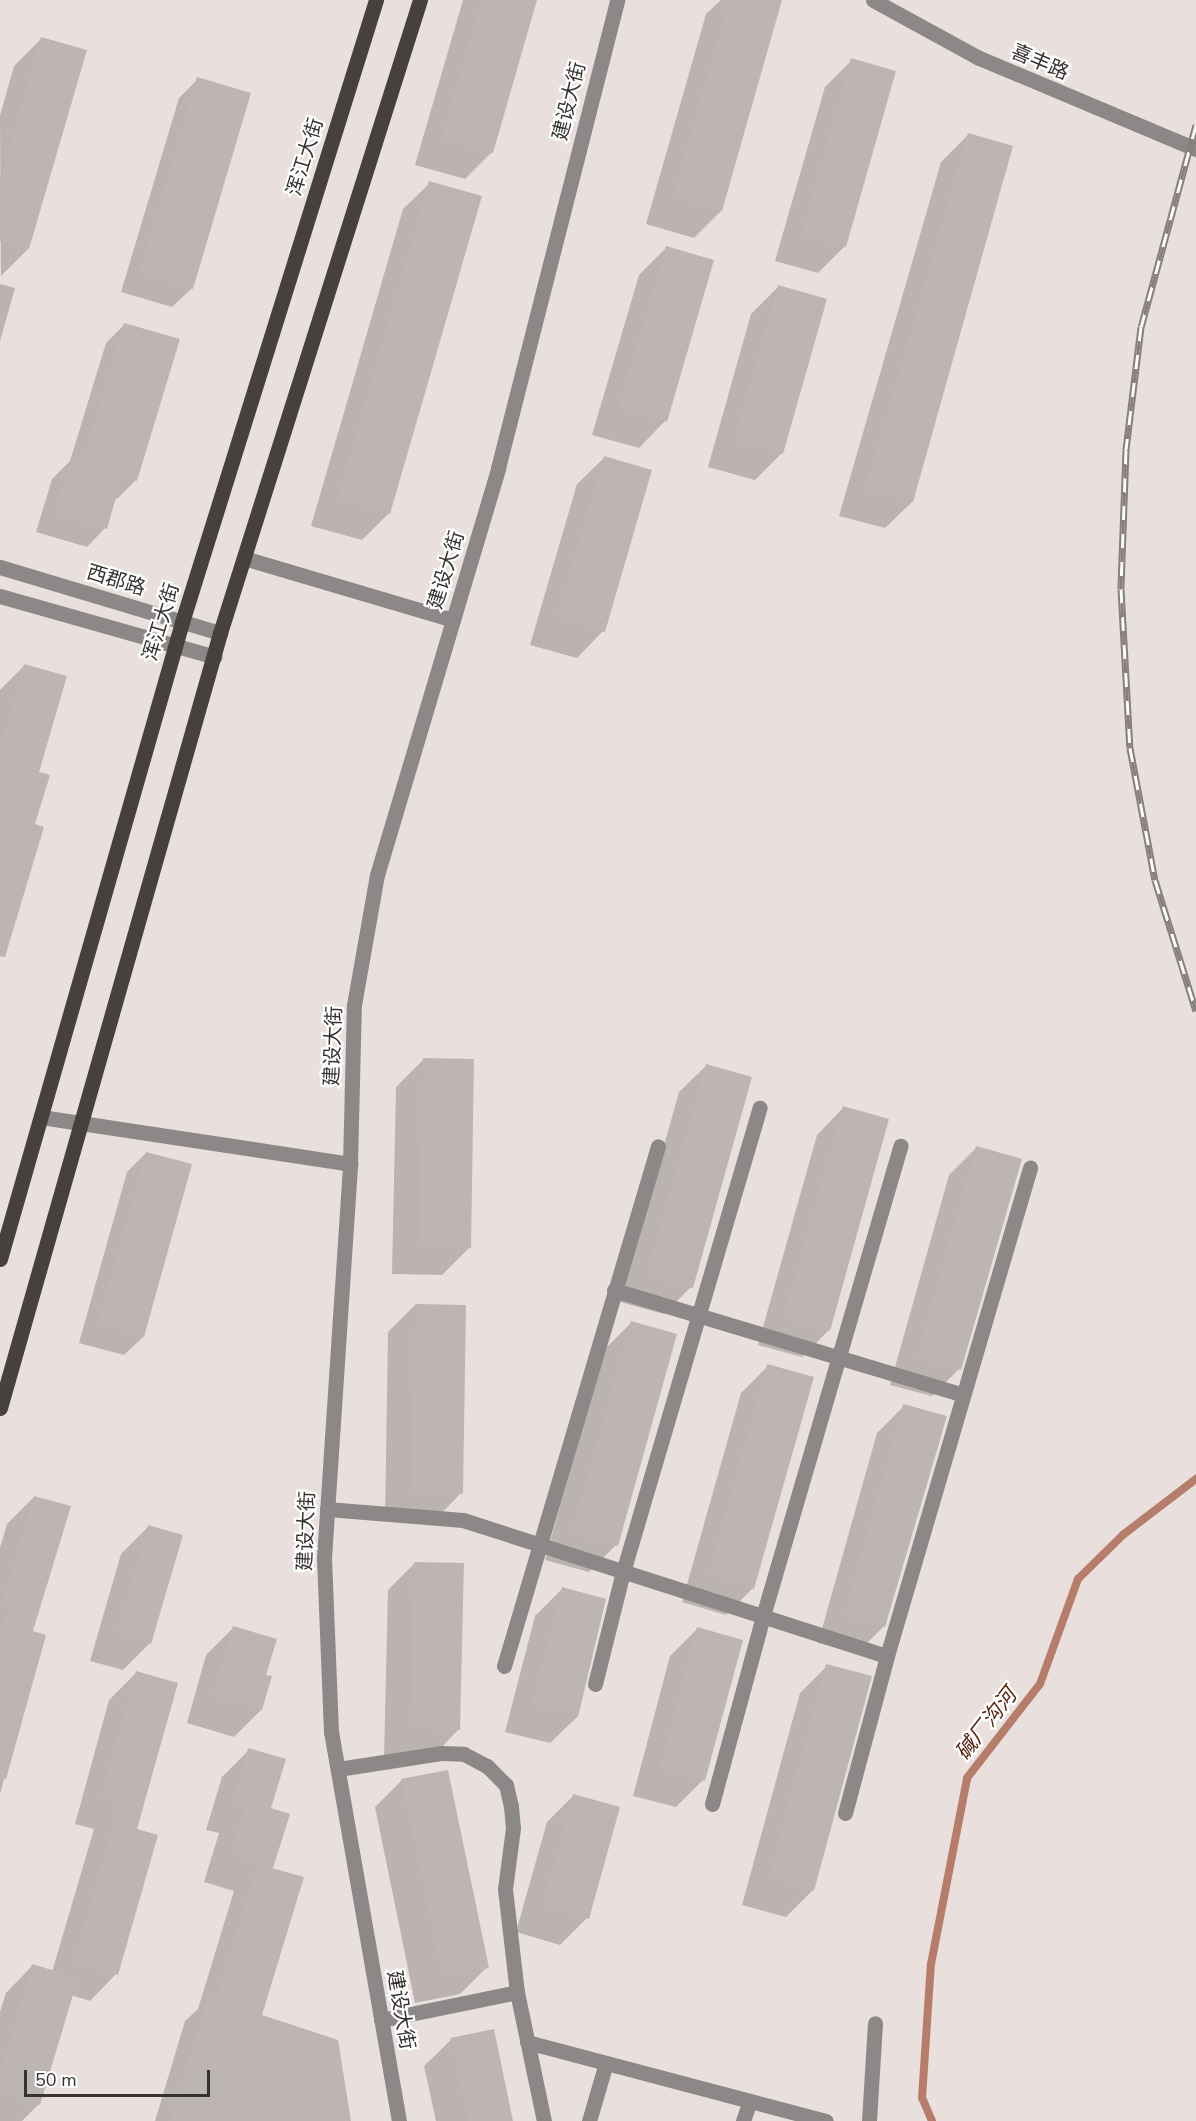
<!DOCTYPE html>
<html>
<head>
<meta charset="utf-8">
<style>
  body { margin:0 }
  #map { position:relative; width:1196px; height:2121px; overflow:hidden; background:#e9e0dd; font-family:"Nunito Sans","Noto Sans SC",sans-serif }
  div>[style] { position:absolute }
  .shadow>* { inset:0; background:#0003 }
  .stream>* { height:8px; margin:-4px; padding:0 4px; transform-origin:4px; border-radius:4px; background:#b67d6a }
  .building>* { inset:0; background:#bdb5b2 }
  .minor>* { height:15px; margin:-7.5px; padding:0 7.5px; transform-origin:7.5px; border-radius:7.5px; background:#8b8887 }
  .major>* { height:15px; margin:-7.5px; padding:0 7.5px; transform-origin:7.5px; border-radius:7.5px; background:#46403e }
  .rail>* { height:7px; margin-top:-3.5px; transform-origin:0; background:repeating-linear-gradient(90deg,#fff 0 14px,#86807e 0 28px); box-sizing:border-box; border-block:2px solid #86807e }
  span { translate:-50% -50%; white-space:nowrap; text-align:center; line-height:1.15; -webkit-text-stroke:4.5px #fff; paint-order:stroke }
  .street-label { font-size:20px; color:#353231 }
  .water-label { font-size:21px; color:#541f0b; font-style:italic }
  .scale { position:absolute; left:24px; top:2070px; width:186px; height:27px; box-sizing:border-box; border:3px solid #353231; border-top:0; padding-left:8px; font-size:18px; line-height:21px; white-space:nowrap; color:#353231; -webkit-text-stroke:4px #fff; paint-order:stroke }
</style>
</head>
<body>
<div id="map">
  <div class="shadow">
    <i style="clip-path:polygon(463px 0,536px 0,492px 152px,465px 179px,415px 165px)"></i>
    <i style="clip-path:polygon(721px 0,778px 0,721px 211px,694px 238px,646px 224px,706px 14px)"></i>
    <i style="clip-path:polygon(41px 39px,85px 51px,28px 249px,1px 276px,0 116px,14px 66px)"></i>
    <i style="clip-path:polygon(852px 60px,844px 247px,818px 273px,775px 261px,825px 87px)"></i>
    <i style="clip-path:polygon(198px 79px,249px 94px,191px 289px,172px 307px,121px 292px,179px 98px)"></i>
    <i style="clip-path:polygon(968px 135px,912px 502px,885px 528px,839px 516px,941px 162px)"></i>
    <i style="clip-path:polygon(430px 183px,389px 513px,362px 540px,311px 526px,403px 209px)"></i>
    <i style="clip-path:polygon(666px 248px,665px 421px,639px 448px,592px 435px,639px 275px)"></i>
    <i style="clip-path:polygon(0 284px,15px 288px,0 341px)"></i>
    <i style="clip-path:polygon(778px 287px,782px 453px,755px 480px,708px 467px,751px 314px)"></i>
    <i style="clip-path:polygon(125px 324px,136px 480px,117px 499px,114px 498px,105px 528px,87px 547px,36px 532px,52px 479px,70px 461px,106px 343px)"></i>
    <i style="clip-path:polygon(604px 458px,603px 631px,577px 658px,530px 645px,577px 484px)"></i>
    <i style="clip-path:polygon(24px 666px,37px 773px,0 937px,0 690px)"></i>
    <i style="clip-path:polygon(423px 1060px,469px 1248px,442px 1275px,392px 1274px,396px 1087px)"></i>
    <i style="clip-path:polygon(706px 1066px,691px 1287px,664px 1314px,620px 1302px,679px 1092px)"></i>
    <i style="clip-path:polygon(843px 1108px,829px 1330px,802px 1357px,758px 1345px,817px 1135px)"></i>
    <i style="clip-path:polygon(976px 1148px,959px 1369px,932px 1396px,890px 1385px,949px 1175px)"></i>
    <i style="clip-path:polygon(146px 1153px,191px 1166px,143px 1337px,124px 1355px,79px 1343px,127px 1172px)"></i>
    <i style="clip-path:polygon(415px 1305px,461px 1493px,435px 1520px,385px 1519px,388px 1332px)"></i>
    <i style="clip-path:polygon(631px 1323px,616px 1545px,589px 1572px,545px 1560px,604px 1350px)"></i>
    <i style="clip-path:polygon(768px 1366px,753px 1588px,726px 1615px,682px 1602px,741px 1393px)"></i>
    <i style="clip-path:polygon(904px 1406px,884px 1626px,857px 1653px,818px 1643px,877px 1433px)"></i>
    <i style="clip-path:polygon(34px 1497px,31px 1632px,44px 1636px,0 1794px,0 1548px,7px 1524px)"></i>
    <i style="clip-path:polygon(148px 1527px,150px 1643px,123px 1670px,90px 1661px,121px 1554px)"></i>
    <i style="clip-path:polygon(415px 1563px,458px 1730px,432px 1757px,384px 1756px,388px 1590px)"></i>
    <i style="clip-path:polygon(562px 1589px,577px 1717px,550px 1743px,505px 1732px,535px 1616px)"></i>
    <i style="clip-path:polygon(233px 1628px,265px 1676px,270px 1677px,261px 1710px,234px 1737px,187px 1723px,206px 1655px)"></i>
    <i style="clip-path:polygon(697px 1629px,703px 1780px,676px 1807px,633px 1796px,670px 1656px)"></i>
    <i style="clip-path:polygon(827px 1666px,813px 1890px,786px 1917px,742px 1905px,800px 1693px)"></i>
    <i style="clip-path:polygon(136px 1673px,136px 1830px,116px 1974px,90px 2001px,71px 1995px,39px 2104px,22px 2121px,0 2121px,0 2012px,6px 1993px,32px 1966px,52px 1972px,94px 1829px,75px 1824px,109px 1700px)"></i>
    <i style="clip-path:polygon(249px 1750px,269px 1809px,272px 1867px,260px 2016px,349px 2121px,155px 2121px,185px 2021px,198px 2009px,234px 1891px,204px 1882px,219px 1833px,206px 1830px,222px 1777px)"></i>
    <i style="clip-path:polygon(402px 1780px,487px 1967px,460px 1994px,415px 2003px,375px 1807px)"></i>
    <i style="clip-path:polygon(574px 1795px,587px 1918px,560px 1945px,516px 1932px,547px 1822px)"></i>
    <i style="clip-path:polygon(451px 2040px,512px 2121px,436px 2121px,424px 2066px)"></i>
  </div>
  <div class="stream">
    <i style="left:932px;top:2121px;width:25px;rotate:-113deg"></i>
    <i style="left:922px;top:2098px;width:134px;rotate:-86.2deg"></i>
    <i style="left:931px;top:1964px;width:189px;rotate:-79deg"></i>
    <i style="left:967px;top:1778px;width:119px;rotate:-52.2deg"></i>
    <i style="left:1040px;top:1684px;width:112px;rotate:-70.1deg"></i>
    <i style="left:1078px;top:1579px;width:64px;rotate:-44.4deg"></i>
    <i style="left:1124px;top:1534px;width:91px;rotate:-37.4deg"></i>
  </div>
  <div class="building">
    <i style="clip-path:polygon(481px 0,537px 0,493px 153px,441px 138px)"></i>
    <i style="clip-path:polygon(729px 0,782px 0,722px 211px,672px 198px)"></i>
    <i style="clip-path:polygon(41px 37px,87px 50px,29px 249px,0 241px,0 178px)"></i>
    <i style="clip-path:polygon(851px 58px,896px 71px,846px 247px,801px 235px)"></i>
    <i style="clip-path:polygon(197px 77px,251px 93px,193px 289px,139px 273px)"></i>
    <i style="clip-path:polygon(968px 133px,1013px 146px,913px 502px,865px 489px)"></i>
    <i style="clip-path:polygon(429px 181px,482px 196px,390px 514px,337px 499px)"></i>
    <i style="clip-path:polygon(666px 246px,714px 260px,667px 422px,618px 408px)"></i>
    <i style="clip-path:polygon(778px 285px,827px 299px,783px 454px,734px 440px)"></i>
    <i style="clip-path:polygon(124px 323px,180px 339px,137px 481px,122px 476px,107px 529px,54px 513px,71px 459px,82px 462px)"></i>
    <i style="clip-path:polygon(604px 456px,652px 470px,605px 632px,556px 618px)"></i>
    <i style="clip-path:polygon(24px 664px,67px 676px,39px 772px,50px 775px,35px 824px,44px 827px,5px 957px,0 956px,0 747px)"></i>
    <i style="clip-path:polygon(423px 1058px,474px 1059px,471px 1248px,419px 1247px)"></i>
    <i style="clip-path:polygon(706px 1064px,752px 1077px,693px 1288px,646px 1276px)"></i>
    <i style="clip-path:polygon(843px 1106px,889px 1119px,830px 1331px,783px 1318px)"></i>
    <i style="clip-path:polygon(976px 1146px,1022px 1159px,961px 1370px,916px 1358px)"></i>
    <i style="clip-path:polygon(146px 1152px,192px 1164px,144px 1337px,97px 1324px)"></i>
    <i style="clip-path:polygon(415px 1304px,466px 1305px,463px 1494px,411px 1493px)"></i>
    <i style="clip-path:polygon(631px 1321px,677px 1334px,618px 1546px,571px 1533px)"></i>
    <i style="clip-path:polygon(767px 1364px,814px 1377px,754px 1589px,708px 1575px)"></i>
    <i style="clip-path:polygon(903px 1404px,947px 1416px,885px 1627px,844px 1616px)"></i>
    <i style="clip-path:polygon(34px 1496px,71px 1506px,33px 1631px,46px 1635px,6px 1779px,0 1778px,0 1637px,9px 1604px,2px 1602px)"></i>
    <i style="clip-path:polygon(148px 1525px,183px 1535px,151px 1644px,116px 1634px)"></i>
    <i style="clip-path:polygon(414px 1562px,464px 1563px,460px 1730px,410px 1729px)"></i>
    <i style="clip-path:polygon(562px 1587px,606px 1599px,578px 1717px,531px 1705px)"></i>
    <i style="clip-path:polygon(233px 1626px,277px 1639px,266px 1675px,272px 1676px,262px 1710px,212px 1696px)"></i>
    <i style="clip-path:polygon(697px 1627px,743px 1640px,705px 1781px,659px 1769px)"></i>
    <i style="clip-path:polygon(826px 1664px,872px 1676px,814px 1891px,768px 1878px)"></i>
    <i style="clip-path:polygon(136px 1671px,178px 1683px,137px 1829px,158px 1835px,118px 1975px,73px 1962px,120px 1802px,101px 1797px)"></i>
    <i style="clip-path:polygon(248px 1748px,286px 1759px,271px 1808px,290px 1814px,273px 1868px,230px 1855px,245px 1807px,232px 1803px)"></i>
    <i style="clip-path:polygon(448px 1770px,489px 1968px,442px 1977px,401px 1779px)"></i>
    <i style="clip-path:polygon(573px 1794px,620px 1807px,589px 1919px,542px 1906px)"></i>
    <i style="clip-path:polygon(257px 1864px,304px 1877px,262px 2015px,338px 2040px,351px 2121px,170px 2121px,208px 1997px,216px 1999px)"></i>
    <i style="clip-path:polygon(32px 1964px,78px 1978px,40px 2105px,0 2093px,0 2074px)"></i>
    <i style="clip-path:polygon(494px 2029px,513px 2121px,468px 2121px,450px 2038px)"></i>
  </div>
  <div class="minor">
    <i style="left:873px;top:0;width:119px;rotate:28.7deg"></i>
    <i style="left:977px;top:57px;width:238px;rotate:22.8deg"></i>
    <i style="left:244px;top:558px;width:218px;rotate:16.5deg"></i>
    <i style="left:0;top:567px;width:230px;rotate:16.7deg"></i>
    <i style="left:0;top:596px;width:223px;rotate:15.8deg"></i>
    <i style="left:41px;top:1117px;width:313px;rotate:8.6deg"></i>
    <i style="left:614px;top:1290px;width:364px;rotate:16.7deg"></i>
    <i style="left:327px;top:1509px;width:136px;rotate:4.6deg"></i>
    <i style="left:463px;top:1520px;width:445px;rotate:17.8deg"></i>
    <i style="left:504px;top:1666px;width:542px;rotate:-73.5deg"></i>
    <i style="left:595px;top:1684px;width:115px;rotate:-76deg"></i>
    <i style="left:623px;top:1572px;width:484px;rotate:-73.6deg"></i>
    <i style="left:338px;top:1769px;width:104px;rotate:-8.8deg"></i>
    <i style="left:441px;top:1753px;width:23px;rotate:2deg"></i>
    <i style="left:464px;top:1754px;width:26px;rotate:28deg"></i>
    <i style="left:487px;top:1766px;width:27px;rotate:45deg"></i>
    <i style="left:506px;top:1785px;width:22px;rotate:77deg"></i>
    <i style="left:511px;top:1806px;width:22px;rotate:85deg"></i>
    <i style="left:513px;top:1828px;width:62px;rotate:97.5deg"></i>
    <i style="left:505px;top:1889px;width:104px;rotate:83.4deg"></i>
    <i style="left:517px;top:1992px;width:132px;rotate:78.2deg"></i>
    <i style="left:712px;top:1804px;width:195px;rotate:-74.8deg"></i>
    <i style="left:763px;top:1616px;width:490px;rotate:-73.7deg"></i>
    <i style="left:845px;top:1813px;width:163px;rotate:-75deg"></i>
    <i style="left:887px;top:1656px;width:509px;rotate:-73.67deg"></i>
    <i style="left:381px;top:2020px;width:139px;rotate:-11.6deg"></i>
    <i style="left:527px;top:2042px;width:309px;rotate:14.8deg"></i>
    <i style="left:399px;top:2121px;width:395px;rotate:-99.9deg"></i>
    <i style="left:331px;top:1732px;width:174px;rotate:-92.3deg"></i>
    <i style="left:324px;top:1558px;width:395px;rotate:-86.2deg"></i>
    <i style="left:350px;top:1164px;width:159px;rotate:-88.6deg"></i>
    <i style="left:354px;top:1005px;width:132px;rotate:-80deg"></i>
    <i style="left:377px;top:875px;width:425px;rotate:-73.4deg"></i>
    <i style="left:498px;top:468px;width:483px;rotate:-75.7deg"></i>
    <i style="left:589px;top:2121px;width:60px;rotate:-73.7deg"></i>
    <i style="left:743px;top:2121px;width:21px;rotate:-71deg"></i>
    <i style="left:869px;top:2121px;width:98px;rotate:-86.5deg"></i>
  </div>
  <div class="major">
    <i style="left:0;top:1259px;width:662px;rotate:-74.05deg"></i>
    <i style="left:182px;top:622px;width:652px;rotate:-72.68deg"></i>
    <i style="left:0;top:1408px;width:806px;rotate:-74.15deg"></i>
    <i style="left:220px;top:633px;width:664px;rotate:-72.47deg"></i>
  </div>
  <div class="rail">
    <i style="left:1196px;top:125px;width:209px;rotate:105.2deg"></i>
    <i style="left:1141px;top:327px;width:124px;rotate:97deg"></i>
    <i style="left:1126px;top:450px;width:139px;rotate:92.1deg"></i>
    <i style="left:1121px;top:589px;width:159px;rotate:86.8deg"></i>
    <i style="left:1130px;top:748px;width:134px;rotate:79.3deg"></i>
    <i style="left:1155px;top:880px;width:137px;rotate:72.6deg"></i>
  </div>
  <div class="street-label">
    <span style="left:1040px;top:62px;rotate:23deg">喜丰路</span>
    <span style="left:569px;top:101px;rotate:-76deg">建设大街</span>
    <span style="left:305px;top:157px;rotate:-73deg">浑江大街</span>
    <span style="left:446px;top:570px;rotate:-73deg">建设大街</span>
    <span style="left:116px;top:580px;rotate:17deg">西郡路</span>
    <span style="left:161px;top:622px;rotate:-73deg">浑江大街</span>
    <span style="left:333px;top:1046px;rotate:-88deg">建设大街</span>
    <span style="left:306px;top:1531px;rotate:-88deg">建设大街</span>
    <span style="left:401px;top:2010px;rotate:80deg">建设大街</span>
  </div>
  <div class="water-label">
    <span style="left:986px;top:1724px;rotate:-52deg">碱厂沟河</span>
  </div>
  <div class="scale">50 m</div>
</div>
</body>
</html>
